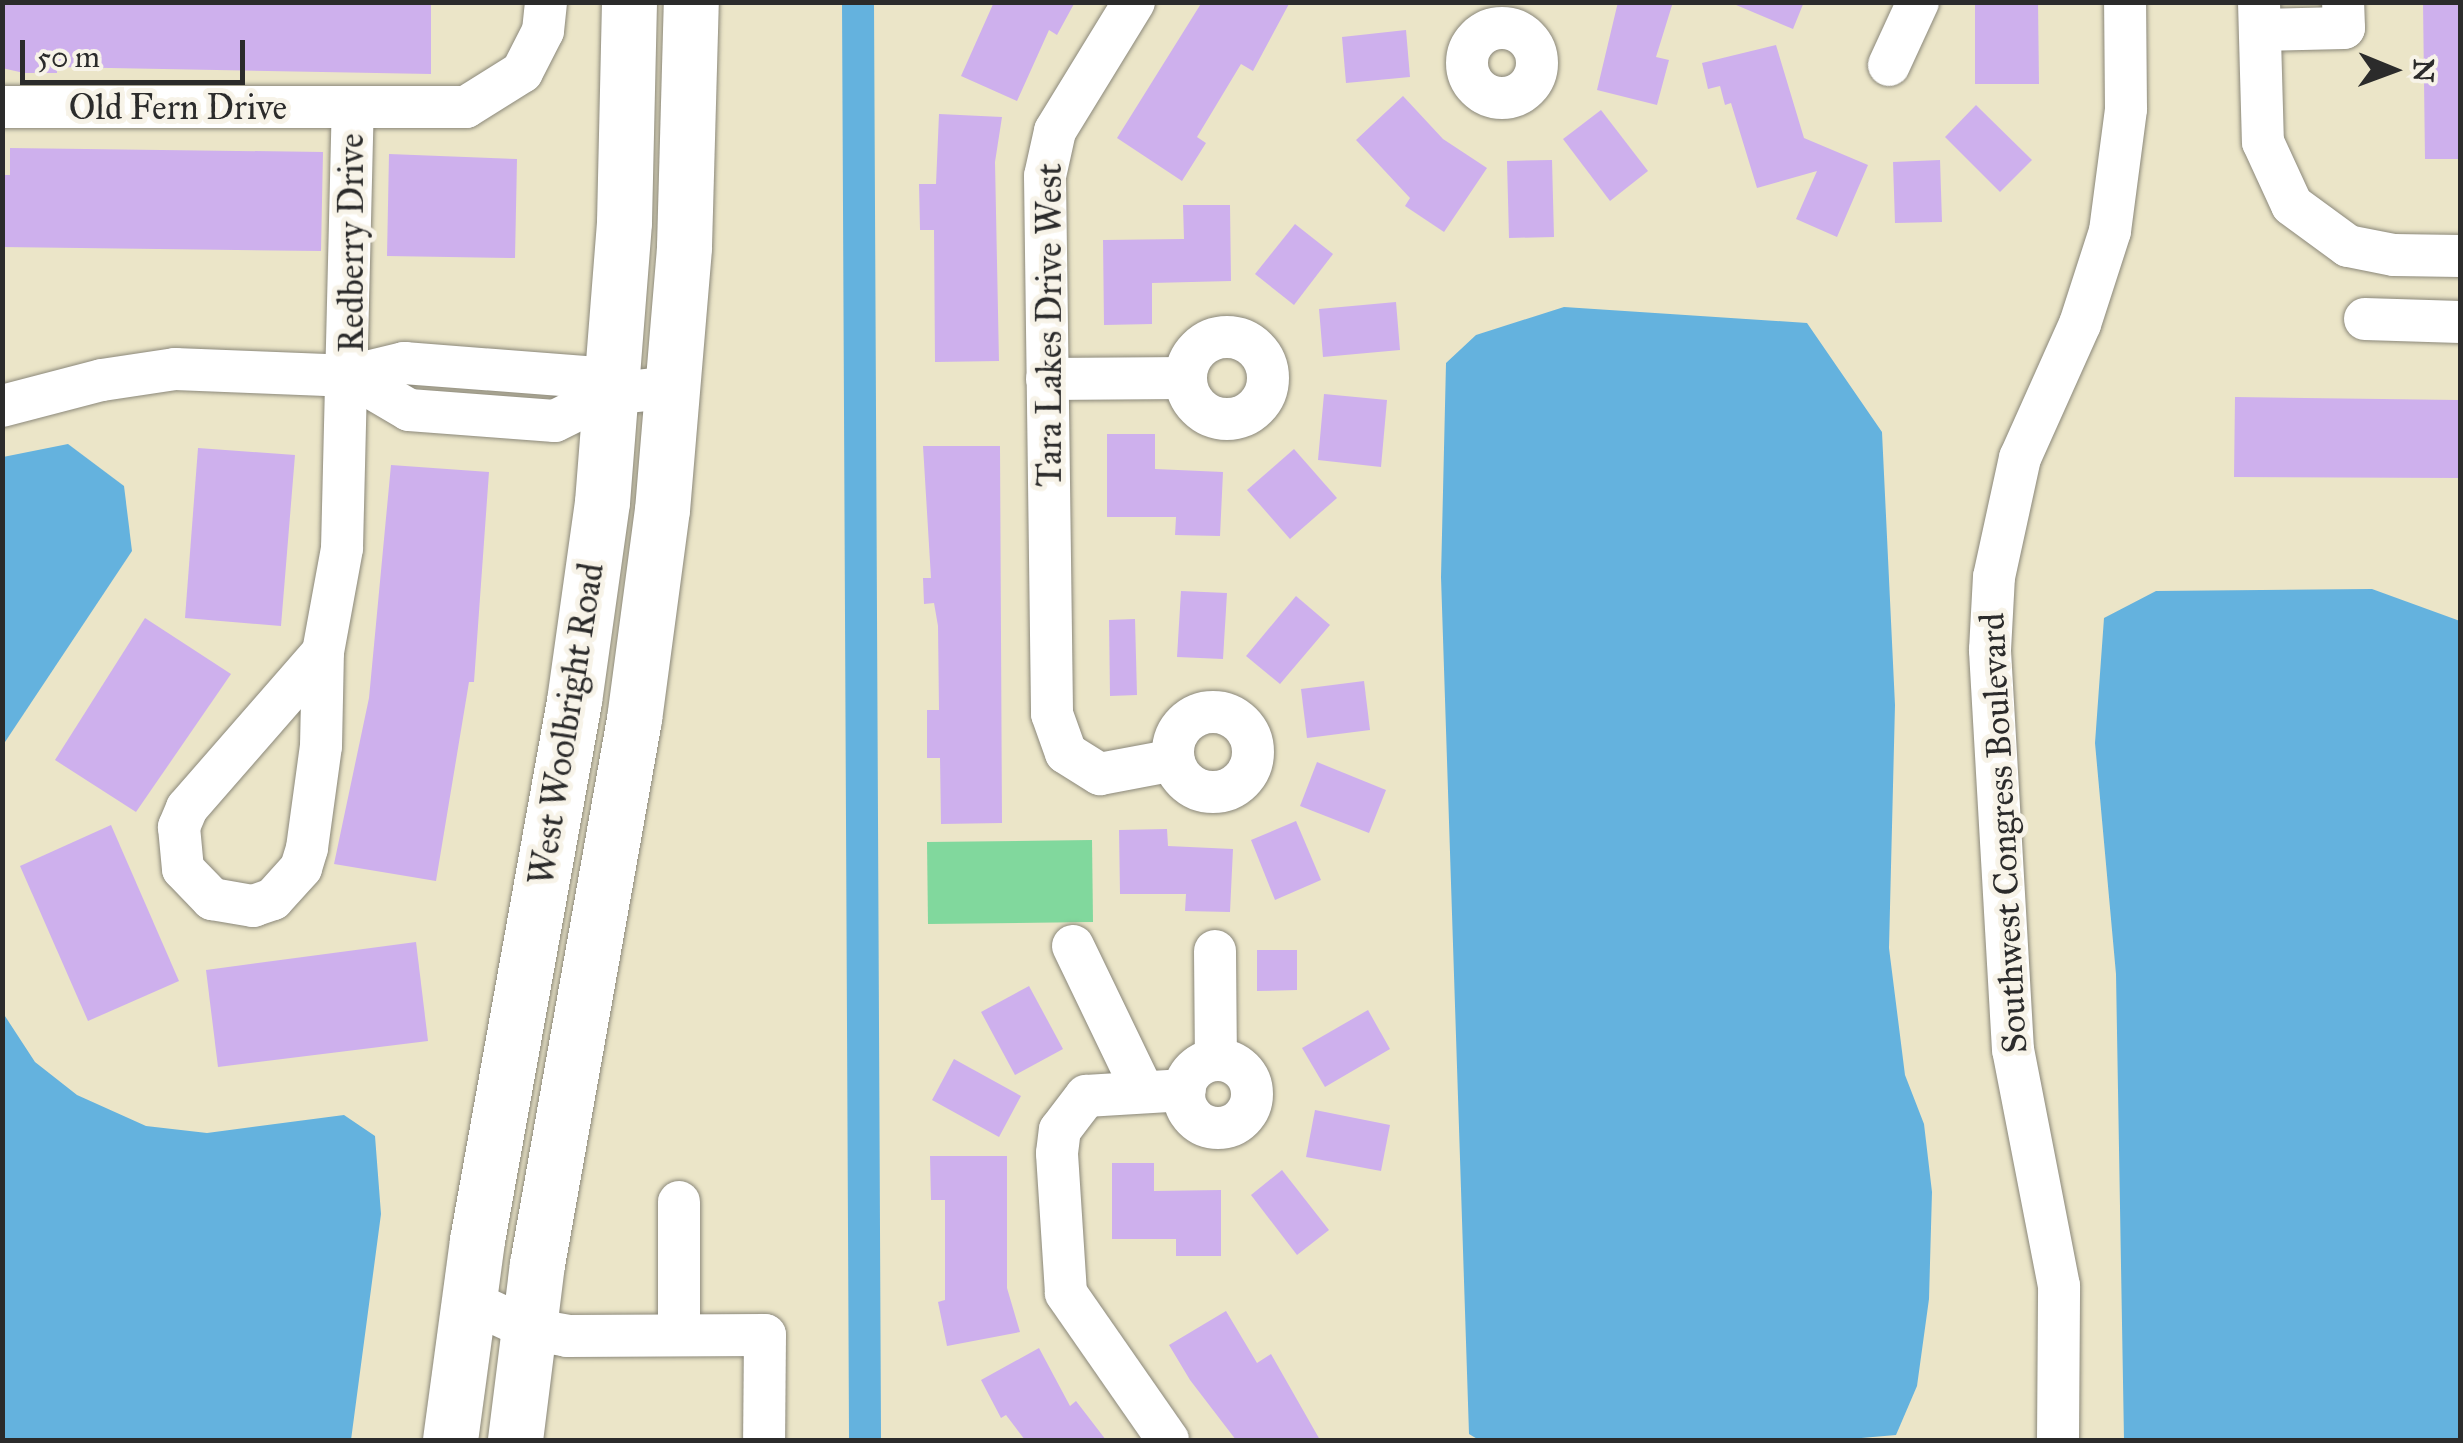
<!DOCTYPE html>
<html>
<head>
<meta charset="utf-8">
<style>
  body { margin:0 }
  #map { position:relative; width:2463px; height:1443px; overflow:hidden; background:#ebe5c8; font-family:"IM FELL Great Primer",serif }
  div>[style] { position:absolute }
  .green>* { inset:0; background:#81d89d }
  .water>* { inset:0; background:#64b2de }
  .canal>* { height:32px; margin:-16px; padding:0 16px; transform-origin:16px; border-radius:16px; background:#64b2de }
  .building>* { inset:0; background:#ceb0ed }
  .roads { filter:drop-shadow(0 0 2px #8b887a) drop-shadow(0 0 2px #8b887a) }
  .minor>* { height:42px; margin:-21px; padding:0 21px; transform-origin:21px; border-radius:21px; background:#fff }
  .minor>.ring { margin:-21px; padding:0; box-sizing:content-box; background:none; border:42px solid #fff; border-radius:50% }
  .major>* { height:55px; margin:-27.5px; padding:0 27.5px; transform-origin:27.5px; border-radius:27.5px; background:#fff }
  span { translate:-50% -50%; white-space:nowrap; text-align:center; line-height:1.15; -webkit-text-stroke:10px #f7f3e8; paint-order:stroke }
  .street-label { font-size:35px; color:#2b2b2b }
  .frame { position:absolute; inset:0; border:5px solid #2b2b2b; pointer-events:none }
  .north { position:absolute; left:2343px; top:20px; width:100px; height:100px; -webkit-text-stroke:8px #f7f3e8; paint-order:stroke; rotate:91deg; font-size:28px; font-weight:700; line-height:40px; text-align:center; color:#2b2b2b }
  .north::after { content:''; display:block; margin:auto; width:35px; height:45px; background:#2b2b2b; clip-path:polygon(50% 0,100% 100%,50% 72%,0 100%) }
  .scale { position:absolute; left:20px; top:40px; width:225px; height:45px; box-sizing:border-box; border:5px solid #2b2b2b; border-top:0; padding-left:12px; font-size:30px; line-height:35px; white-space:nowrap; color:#2b2b2b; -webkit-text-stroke:8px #f7f3e8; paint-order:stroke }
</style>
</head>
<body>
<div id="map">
  <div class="green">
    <i style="clip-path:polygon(1092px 840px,1093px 922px,928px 924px,927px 842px)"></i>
  </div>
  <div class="water">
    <i style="clip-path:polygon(1564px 307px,1807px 323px,1882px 432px,1895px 705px,1889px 948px,1905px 1075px,1924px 1124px,1932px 1192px,1929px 1299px,1917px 1386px,1896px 1435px,1838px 1440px,1479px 1440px,1469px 1434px,1441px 577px,1446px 363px,1476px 335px)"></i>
    <i style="clip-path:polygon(68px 444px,124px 486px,132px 551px,3px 745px,3px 457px)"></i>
    <i style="clip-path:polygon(2372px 589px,2460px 621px,2460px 1440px,2124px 1440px,2116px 974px,2095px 743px,2104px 618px,2156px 591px)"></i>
    <i style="clip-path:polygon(3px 1013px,35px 1062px,77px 1095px,146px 1126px,207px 1133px,344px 1115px,375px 1136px,381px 1214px,351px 1440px,3px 1440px)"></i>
  </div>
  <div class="canal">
    <i style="left:858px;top:2px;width:1438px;rotate:89.72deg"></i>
  </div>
  <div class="building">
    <i style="clip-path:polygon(2px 2px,431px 2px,431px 74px,57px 67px,57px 73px,24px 73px,2px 68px)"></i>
    <i style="clip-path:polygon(994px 2px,1075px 2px,1057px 35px,1049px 30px,1017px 101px,961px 76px)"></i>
    <i style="clip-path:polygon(1202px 2px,1290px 2px,1253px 71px,1241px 64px,1197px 137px,1206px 143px,1182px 181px,1117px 138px)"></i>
    <i style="clip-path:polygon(1618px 2px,1673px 2px,1656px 57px,1669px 60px,1657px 105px,1597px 90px)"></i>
    <i style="clip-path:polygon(1729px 2px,1804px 2px,1793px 29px)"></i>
    <i style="clip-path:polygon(1975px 2px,2038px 2px,2039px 84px,1975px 84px)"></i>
    <i style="clip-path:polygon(2423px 2px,2460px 2px,2460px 159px,2425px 159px)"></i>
    <i style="clip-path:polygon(1406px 30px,1410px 77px,1346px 83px,1342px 37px)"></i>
    <i style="clip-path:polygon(1776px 45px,1804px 138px,1868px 165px,1837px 237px,1796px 219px,1817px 171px,1757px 188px,1731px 103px,1725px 105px,1720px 86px,1708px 89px,1702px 63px)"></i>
    <i style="clip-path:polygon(1403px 96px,1443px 139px,1487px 168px,1444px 232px,1405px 206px,1410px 198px,1356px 140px)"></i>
    <i style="clip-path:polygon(1976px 105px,2032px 160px,2000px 192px,1945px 137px)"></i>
    <i style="clip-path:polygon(1601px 110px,1648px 171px,1610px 201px,1563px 139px)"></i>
    <i style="clip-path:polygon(939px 114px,1002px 117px,995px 162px,999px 361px,935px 362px,934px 230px,920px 230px,919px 184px,936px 184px)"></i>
    <i style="clip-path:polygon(10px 148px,323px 152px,321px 251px,2px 247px,2px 175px,10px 175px)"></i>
    <i style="clip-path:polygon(389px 154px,517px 159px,515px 258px,387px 256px)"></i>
    <i style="clip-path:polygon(1552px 160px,1554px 237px,1509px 238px,1507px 161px)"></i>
    <i style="clip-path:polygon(1940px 160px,1942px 222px,1895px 223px,1893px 162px)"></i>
    <i style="clip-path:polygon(1183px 205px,1230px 205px,1231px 281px,1152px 283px,1152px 324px,1104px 325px,1103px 240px,1184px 239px)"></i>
    <i style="clip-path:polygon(1295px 224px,1333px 254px,1294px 305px,1255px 274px)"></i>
    <i style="clip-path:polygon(1396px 302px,1400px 350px,1323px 357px,1319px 309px)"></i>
    <i style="clip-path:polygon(1324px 394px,1387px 400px,1381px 467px,1318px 460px)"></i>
    <i style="clip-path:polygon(2235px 397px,2458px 400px,2458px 478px,2234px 477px)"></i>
    <i style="clip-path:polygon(1107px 434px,1155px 434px,1155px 469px,1223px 472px,1220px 536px,1175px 535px,1176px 517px,1107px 517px)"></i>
    <i style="clip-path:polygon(923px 446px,1000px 446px,1002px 823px,941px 824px,940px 758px,927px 758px,927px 710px,939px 710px,938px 626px,934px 603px,924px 604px,923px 578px,931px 578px)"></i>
    <i style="clip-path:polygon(198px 448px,295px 455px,281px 626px,185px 618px)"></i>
    <i style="clip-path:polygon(1294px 449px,1337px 498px,1290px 539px,1247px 490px)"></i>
    <i style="clip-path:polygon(391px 465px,489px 472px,474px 682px,469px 682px,436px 881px,334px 864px,369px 698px)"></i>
    <i style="clip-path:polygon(1181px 591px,1227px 593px,1223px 659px,1177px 657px)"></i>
    <i style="clip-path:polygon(1296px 596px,1330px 625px,1280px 684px,1246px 656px)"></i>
    <i style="clip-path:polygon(145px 618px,231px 674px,136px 812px,55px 760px)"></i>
    <i style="clip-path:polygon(1135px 619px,1137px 695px,1110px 696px,1109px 620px)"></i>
    <i style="clip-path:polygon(1364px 681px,1370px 730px,1307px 738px,1301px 689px)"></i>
    <i style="clip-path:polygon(1317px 762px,1386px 790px,1369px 833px,1300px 806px)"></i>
    <i style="clip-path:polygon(1296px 821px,1321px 880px,1275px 900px,1251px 840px)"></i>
    <i style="clip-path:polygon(111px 825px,179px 981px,88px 1021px,20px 866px)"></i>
    <i style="clip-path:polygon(1167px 829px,1168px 846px,1233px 849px,1230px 912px,1185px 911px,1186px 894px,1120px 894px,1119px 830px)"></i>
    <i style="clip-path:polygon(416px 942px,428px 1041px,218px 1067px,206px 970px)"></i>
    <i style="clip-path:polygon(1257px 950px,1297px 950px,1297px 990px,1257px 991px)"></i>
    <i style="clip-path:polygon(1029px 986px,1063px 1049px,1015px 1075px,981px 1012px)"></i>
    <i style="clip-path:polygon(1368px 1010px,1390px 1049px,1325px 1087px,1302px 1048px)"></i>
    <i style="clip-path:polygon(954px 1059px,1021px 1096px,999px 1137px,932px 1100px)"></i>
    <i style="clip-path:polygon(1315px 1110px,1390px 1125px,1381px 1171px,1306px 1157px)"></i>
    <i style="clip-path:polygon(930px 1156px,1007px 1156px,1007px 1288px,1020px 1332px,947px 1346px,938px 1302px,945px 1300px,945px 1200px,931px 1200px)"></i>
    <i style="clip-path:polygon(1112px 1163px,1154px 1163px,1154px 1191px,1221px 1190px,1221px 1256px,1176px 1256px,1176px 1239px,1112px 1239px)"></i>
    <i style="clip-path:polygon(1282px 1170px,1329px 1230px,1297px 1255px,1251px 1195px)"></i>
    <i style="clip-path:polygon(1226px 1311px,1257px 1363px,1271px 1354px,1320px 1440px,1236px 1440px,1190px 1380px,1169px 1345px)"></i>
    <i style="clip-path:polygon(1039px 1348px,1070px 1406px,1076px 1401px,1106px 1440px,1025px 1440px,1006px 1415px,1001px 1418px,981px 1380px)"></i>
  </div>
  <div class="roads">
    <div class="minor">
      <i style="left:1134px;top:2px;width:151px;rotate:121.5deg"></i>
      <i style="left:1055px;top:131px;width:46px;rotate:102.5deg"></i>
      <i style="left:1045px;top:176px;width:538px;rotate:89.25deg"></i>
      <i style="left:1052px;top:714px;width:41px;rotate:70.3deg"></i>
      <i style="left:1066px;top:753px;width:40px;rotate:32deg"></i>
      <i style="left:1100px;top:774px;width:75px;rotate:-10.7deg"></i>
      <i style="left:2259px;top:2px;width:140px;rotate:88.4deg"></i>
      <i style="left:2263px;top:142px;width:69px;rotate:65.3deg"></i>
      <i style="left:2292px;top:205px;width:69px;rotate:36.2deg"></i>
      <i style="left:2348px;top:246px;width:47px;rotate:11.1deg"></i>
      <i style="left:2394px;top:255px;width:66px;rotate:0.9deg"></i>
      <i class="ring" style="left:1467px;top:28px;width:28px;height:28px"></i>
      <i style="left:2260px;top:30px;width:84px;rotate:-1.4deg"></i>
      <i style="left:2344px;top:28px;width:26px;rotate:-92deg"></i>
      <i style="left:1889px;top:65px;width:69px;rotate:-65.3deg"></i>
      <i style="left:2px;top:107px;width:464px"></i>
      <i style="left:466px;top:107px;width:66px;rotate:-32deg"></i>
      <i style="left:522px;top:72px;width:46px;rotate:-62.9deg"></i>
      <i style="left:543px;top:31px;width:29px;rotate:-84deg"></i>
      <i style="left:2365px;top:319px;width:95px;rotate:1.8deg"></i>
      <i class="ring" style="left:1186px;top:337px;width:40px;height:40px"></i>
      <i style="left:351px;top:376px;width:67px;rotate:30.4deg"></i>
      <i style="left:409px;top:410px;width:146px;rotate:4.3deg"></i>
      <i style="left:555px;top:421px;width:60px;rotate:-26.6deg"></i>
      <i style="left:609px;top:394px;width:66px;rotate:-6.1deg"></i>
      <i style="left:1047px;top:379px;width:139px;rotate:-0.4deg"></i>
      <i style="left:2px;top:406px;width:103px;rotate:-14.6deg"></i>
      <i style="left:102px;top:380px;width:74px;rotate:-8.6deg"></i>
      <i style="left:175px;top:369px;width:176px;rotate:2.3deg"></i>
      <i style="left:351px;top:376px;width:55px;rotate:-13.8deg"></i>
      <i style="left:404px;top:363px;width:181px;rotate:4.4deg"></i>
      <i style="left:584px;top:377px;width:30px;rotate:34deg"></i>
      <i style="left:323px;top:652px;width:207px;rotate:131.1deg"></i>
      <i style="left:187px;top:808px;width:21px;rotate:113deg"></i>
      <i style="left:179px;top:827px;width:42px;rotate:84.6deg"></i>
      <i style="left:183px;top:869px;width:42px;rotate:46deg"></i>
      <i style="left:212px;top:899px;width:42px;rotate:9.7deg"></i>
      <i style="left:253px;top:906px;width:21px;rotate:-19deg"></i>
      <i style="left:273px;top:899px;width:42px;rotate:-47.9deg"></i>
      <i style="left:301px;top:868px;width:21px;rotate:-73deg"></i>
      <i style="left:307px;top:848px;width:103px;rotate:-82.2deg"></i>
      <i style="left:321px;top:746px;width:94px;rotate:-88.8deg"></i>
      <i style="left:323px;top:652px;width:106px;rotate:-79.6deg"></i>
      <i style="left:342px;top:548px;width:438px;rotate:-88.6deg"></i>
      <i class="ring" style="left:1173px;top:712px;width:38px;height:38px"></i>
      <i style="left:1073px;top:946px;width:157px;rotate:64.3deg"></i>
      <i style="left:1215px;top:951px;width:109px;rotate:89.5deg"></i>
      <i class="ring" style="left:1184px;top:1060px;width:26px;height:26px"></i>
      <i style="left:679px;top:1202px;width:132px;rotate:90deg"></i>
      <i style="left:469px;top:1301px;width:66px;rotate:25deg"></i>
      <i style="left:529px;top:1329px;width:39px;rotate:10deg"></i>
      <i style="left:567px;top:1336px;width:198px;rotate:-0.3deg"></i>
      <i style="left:765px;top:1335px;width:105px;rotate:90.5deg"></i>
      <i style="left:1168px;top:1440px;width:179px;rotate:-124.8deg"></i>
      <i style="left:1066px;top:1293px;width:140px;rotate:-93.7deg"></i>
      <i style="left:1057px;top:1153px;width:23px;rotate:-83deg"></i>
      <i style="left:1060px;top:1130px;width:43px;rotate:-52.6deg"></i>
      <i style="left:1086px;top:1096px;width:99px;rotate:-3.5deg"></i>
      <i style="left:2058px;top:1440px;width:154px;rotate:-89.6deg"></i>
      <i style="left:2059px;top:1286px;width:240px;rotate:-101deg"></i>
      <i style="left:2013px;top:1050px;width:401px;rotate:-93.3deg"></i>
      <i style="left:1990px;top:650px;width:73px;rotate:-86.9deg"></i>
      <i style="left:1994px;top:577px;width:122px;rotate:-77.7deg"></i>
      <i style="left:2020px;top:458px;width:147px;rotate:-65.9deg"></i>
      <i style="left:2080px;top:324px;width:98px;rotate:-72.1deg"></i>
      <i style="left:2110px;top:231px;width:123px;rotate:-82.5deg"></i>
      <i style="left:2126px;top:109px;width:107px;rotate:-90.5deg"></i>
    </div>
    <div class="major">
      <i style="left:450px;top:1440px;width:202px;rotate:-82.3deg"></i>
      <i style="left:477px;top:1240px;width:548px;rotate:-79.8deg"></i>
      <i style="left:574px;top:701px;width:201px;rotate:-82deg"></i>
      <i style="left:602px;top:502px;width:281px;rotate:-85.5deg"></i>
      <i style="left:624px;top:222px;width:220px;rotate:-88.7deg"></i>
      <i style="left:515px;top:1440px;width:177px;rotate:-82.9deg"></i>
      <i style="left:537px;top:1264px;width:554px;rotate:-79.91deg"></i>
      <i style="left:634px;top:719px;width:211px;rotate:-82.4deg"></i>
      <i style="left:662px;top:510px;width:265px;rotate:-85.2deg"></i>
      <i style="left:684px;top:246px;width:244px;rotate:-88.4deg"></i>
    </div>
  </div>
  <div class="street-label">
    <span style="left:178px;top:108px">Old Fern Drive</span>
    <span style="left:352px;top:243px;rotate:-90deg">Redberry Drive</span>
    <span style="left:1050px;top:325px;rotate:-90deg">Tara Lakes Drive West</span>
    <span style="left:567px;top:724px;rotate:-81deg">West Woolbright Road</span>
    <span style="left:2004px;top:833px;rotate:-93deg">Southwest Congress Boulevard</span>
  </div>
  <div class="frame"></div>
  <div class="north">N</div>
  <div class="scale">50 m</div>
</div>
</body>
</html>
